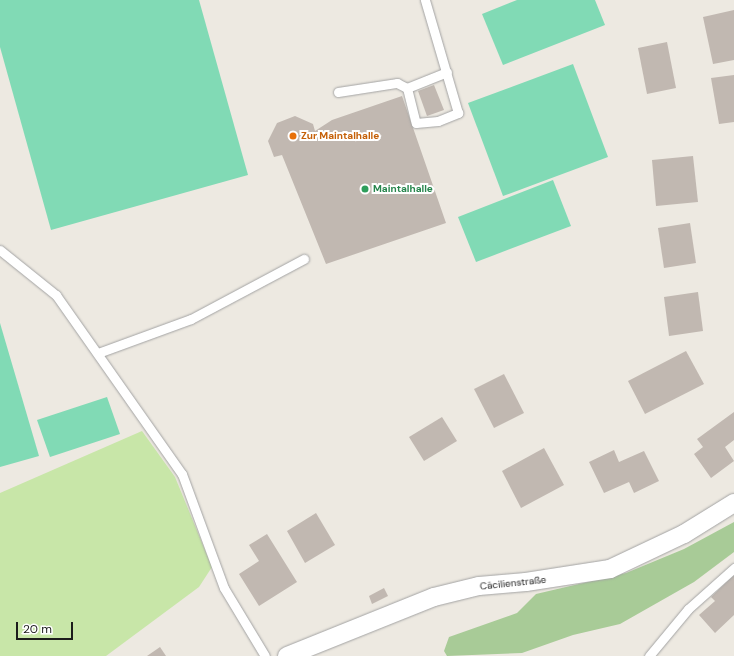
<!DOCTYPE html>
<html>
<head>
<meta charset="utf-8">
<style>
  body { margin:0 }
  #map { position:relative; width:734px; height:656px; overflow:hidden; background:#ede9e1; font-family:"DM Sans",sans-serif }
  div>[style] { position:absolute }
  .grass>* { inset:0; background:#c8e6a8 }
  .forest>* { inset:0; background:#a8cb97 }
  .pitch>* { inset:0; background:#81dab5 }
  .building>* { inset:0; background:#c1b8b1 }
  .roads { filter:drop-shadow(0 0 1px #a3a3a3) drop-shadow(0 0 1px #a3a3a3) }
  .lane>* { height:9px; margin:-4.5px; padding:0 4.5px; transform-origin:4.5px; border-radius:4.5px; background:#fff }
  .street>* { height:18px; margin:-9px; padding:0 9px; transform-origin:9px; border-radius:9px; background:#fff }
  .dots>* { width:11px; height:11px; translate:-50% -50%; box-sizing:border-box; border:2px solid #fff; border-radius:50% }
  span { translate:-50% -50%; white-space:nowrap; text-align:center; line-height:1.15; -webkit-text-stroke:4px #fff; paint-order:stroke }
  .food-label { font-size:10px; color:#c56008; font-weight:700 }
  .left { translate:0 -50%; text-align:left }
  .leisure-label { font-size:10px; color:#27864d; font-weight:700 }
  .street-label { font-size:10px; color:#1c1c1c }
  .scale { position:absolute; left:16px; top:622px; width:57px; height:18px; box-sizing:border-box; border:2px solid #1c1c1c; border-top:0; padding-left:5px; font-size:12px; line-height:14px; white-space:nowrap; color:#1c1c1c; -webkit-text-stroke:3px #fff; paint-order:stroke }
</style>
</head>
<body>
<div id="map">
  <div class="grass">
    <i style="clip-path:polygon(142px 431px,175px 477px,212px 567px,199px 587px,106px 656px,0 656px,0 493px)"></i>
  </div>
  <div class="forest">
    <i style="clip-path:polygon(734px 522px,734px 552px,694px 582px,620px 624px,573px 635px,522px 653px,447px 656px,444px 651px,449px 637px,517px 613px,536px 594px,626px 573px,684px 549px)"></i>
  </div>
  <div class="pitch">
    <i style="clip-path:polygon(0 0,199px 0,248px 175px,51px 230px,0 47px)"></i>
    <i style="clip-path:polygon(517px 0,595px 0,605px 25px,503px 65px,482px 14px)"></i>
    <i style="clip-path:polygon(573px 64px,608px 157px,503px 196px,468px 103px)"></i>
    <i style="clip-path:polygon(553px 180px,571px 226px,476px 262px,458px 217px)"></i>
    <i style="clip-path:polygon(0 323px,39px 456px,0 467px)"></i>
    <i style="clip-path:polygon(107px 397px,120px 434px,50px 457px,37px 420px)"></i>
  </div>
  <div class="building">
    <i style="clip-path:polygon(734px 10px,734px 60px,713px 64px,703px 17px)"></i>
    <i style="clip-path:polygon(667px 42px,676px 88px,647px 94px,638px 48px)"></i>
    <i style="clip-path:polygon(734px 75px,734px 122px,719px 124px,711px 78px)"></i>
    <i style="clip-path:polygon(434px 85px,444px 110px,427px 116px,418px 91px)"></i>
    <i style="clip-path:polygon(402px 96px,446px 223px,326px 264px,282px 155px,274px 157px,268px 141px,277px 123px,295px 116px,313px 124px,315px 131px,332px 120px)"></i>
    <i style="clip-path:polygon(693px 156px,698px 202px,656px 206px,652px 160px)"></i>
    <i style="clip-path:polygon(690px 223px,696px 263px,664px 268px,658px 228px)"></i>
    <i style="clip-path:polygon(698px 292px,703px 331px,669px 336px,664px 297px)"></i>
    <i style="clip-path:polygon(686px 351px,704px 384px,645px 414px,628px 381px)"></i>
    <i style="clip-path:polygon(504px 374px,524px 413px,494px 428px,474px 389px)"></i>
    <i style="clip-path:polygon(734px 412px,734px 440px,725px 447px,734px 461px,711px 478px,694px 454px,703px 447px,697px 439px)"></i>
    <i style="clip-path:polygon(442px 417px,457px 441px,424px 461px,409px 437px)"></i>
    <i style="clip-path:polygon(544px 448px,564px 485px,521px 508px,502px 471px)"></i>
    <i style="clip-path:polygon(614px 450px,619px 462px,644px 451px,659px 481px,634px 493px,629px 482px,604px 493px,589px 462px)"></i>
    <i style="clip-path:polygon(316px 513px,335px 545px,305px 563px,287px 531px)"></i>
    <i style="clip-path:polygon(267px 534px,297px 582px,259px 606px,239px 574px,259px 561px,249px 545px)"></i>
    <i style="clip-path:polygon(734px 575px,734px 615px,715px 633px,699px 615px,715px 601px,711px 597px)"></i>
    <i style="clip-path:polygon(384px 588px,388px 596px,372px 604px,369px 596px)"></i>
    <i style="clip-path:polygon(160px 647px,166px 656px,147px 656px)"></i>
  </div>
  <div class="roads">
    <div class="lane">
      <i style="left:407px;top:88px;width:43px;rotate:-21.8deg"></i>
      <i style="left:338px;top:92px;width:60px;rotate:-8.7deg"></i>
      <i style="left:397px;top:83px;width:11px;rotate:27deg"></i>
      <i style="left:407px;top:88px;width:36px;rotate:76deg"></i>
      <i style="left:416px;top:123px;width:22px;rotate:-5deg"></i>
      <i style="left:438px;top:121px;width:22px;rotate:-22deg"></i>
      <i style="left:458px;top:113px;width:118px;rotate:-106.3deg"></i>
      <i style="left:0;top:250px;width:72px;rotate:38.8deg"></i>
      <i style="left:56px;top:295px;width:219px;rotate:54.9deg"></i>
      <i style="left:182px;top:474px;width:121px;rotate:69.8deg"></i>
      <i style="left:224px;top:588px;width:79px;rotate:58.9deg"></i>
      <i style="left:98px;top:353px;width:99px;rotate:-20.1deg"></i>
      <i style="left:191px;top:319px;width:128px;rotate:-28deg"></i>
      <i style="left:649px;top:656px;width:61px;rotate:-50.3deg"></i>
      <i style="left:688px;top:609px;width:62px;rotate:-41.7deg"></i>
    </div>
    <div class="street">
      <i style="left:287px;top:656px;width:158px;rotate:-21.9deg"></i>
      <i style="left:434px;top:597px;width:46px;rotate:-13.7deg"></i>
      <i style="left:479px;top:586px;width:47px;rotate:-4.9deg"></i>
      <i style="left:526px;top:582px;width:85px;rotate:-8.8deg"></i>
      <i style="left:610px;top:569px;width:82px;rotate:-25.3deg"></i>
      <i style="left:684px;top:534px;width:59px;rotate:-31.8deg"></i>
    </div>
  </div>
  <div class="dots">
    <i style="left:293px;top:136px;background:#e8710a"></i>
    <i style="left:365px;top:189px;background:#2e9e5b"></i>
  </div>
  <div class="food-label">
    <span class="left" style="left:301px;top:136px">Zur Maintalhalle</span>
  </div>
  <div class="leisure-label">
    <span class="left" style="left:373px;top:189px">Maintalhalle</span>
  </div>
  <div class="street-label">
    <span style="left:513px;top:583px;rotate:-6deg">Cäcilienstraße</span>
  </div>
  <div class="scale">20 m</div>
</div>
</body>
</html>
